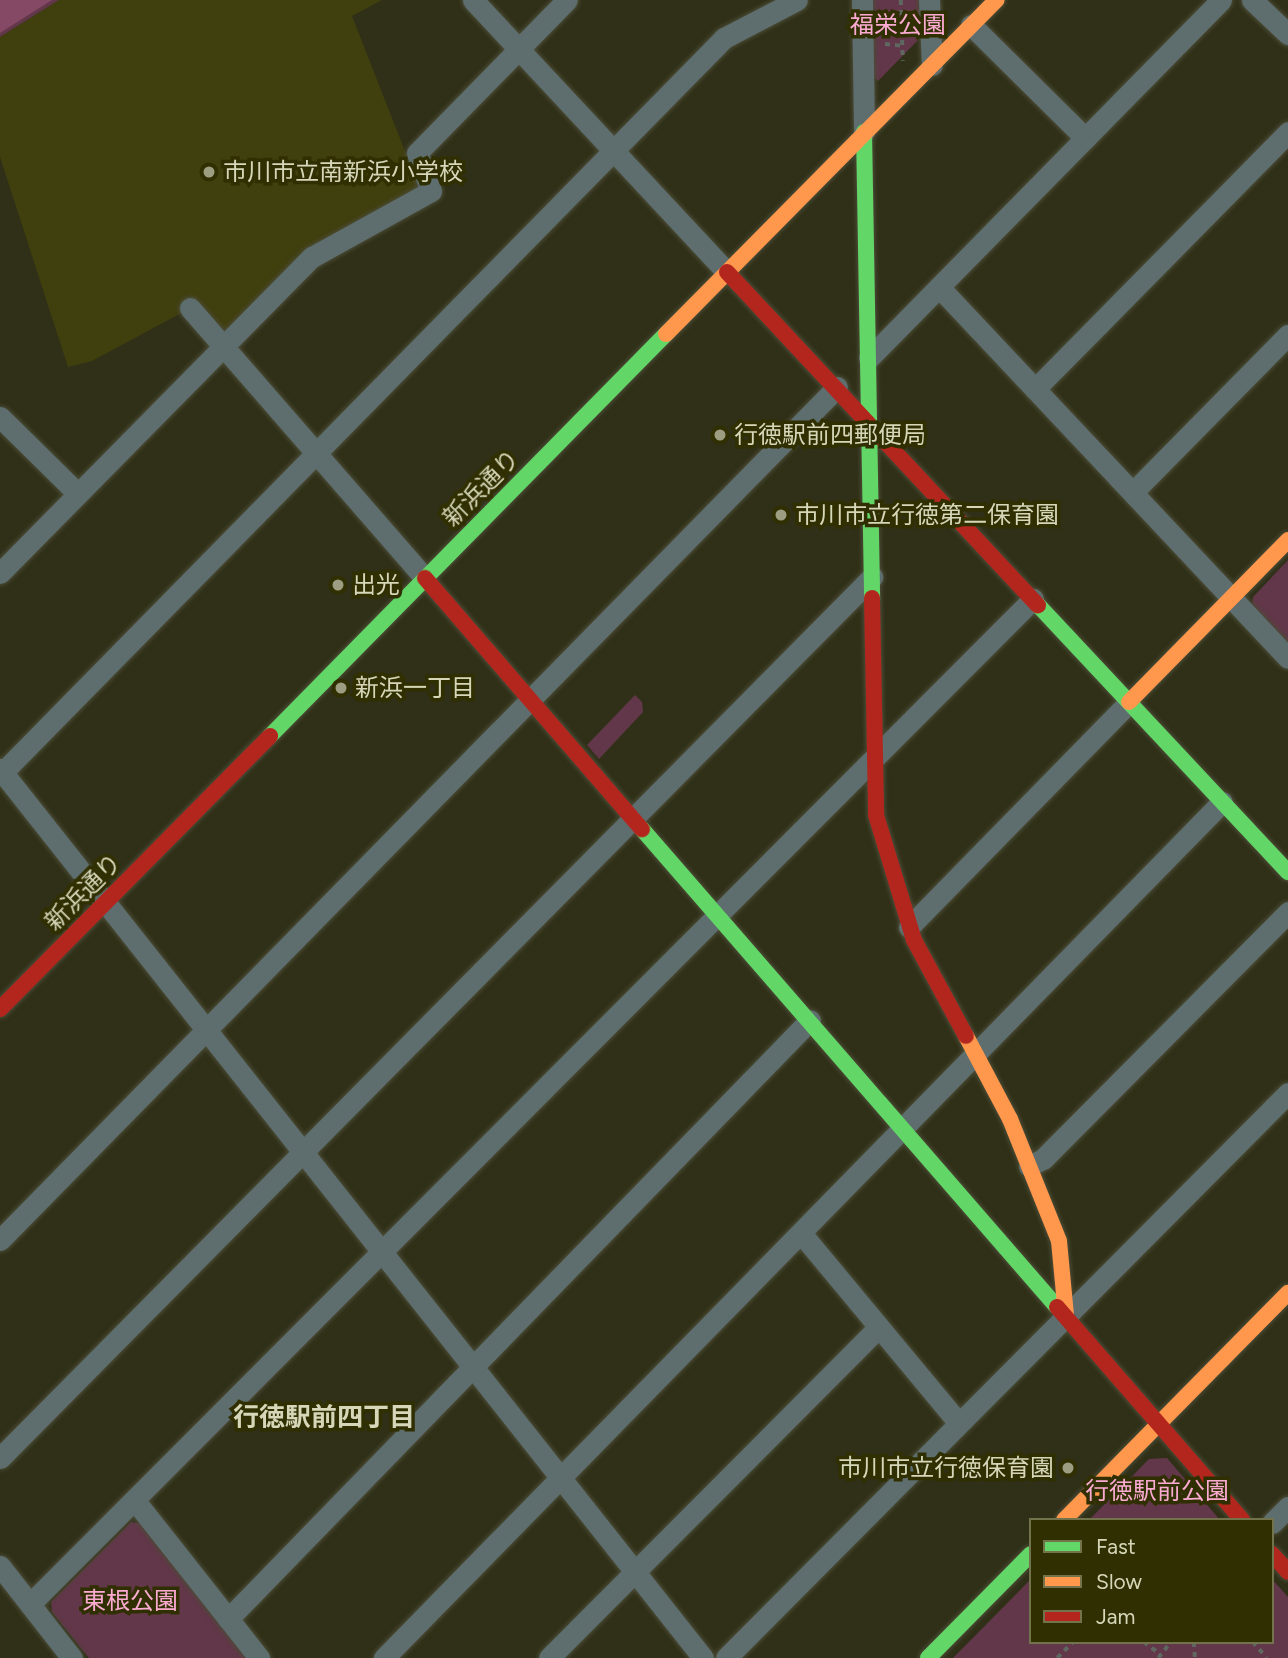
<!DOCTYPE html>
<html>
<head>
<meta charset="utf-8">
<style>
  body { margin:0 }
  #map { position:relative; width:1288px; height:1658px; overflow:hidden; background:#303018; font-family:Figtree,"Noto Sans JP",sans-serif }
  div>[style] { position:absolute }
  .built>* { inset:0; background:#403f0e }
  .green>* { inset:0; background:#623749 }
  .forest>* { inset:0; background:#854965 }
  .path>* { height:3.5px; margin-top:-1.75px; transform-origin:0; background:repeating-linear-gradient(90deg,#5e6760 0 5px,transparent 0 10px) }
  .roads { filter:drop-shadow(0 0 2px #4b4c37) drop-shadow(0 0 2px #4b4c37) }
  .street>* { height:21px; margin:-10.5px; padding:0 10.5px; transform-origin:10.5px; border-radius:10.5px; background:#5e6d6d }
  .fast>* { height:16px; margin:-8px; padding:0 8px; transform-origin:8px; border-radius:8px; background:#63d668 }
  .slow>* { height:16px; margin:-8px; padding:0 8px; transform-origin:8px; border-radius:8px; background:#ff974d }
  .jam>* { height:16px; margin:-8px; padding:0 8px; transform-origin:8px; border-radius:8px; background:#b3261e }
  .dots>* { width:19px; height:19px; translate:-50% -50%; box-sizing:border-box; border:4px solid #302f01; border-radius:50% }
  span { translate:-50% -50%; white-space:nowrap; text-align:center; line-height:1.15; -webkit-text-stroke:7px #302f01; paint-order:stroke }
  .park-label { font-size:24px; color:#fbabd2 }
  .poi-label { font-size:24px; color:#d6d7b9 }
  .left { translate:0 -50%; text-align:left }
  .right { translate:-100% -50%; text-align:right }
  .street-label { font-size:24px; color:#d6d7b9 }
  .neighbourhood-label { font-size:26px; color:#d6d7b9; font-weight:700 }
  .legend { position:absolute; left:1029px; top:1518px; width:245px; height:126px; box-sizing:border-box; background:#302f01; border:2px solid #72724b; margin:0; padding:9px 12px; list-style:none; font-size:21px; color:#d6d7b9 }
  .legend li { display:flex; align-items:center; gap:14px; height:35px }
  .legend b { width:35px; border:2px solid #72724b }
</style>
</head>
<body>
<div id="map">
  <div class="built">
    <i style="clip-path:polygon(59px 0,382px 0,352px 16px,419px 187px,229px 329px,220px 328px,198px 304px,92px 361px,68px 367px,0 157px,0 37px)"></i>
  </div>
  <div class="green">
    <i style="clip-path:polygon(0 0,59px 0,0 37px)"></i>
    <i style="clip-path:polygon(871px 0,922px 0,923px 35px,878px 81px,872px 75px)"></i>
    <i style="clip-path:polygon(1288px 560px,1288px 644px,1252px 605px,1253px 597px)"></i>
    <i style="clip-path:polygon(635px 695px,642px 702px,643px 712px,599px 759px,587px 745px)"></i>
    <i style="clip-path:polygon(1167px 1458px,1220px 1520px,1089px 1520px,1149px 1459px)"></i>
    <i style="clip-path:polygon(131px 1522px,140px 1523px,248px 1658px,89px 1658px,52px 1612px,51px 1602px)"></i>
    <i style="clip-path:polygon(1031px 1579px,1031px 1642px,1272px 1642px,1272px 1579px,1288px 1597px,1288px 1658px,953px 1658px)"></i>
  </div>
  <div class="forest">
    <i style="clip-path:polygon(0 0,52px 0,0 33px)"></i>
  </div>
  <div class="path">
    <i style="left:901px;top:0;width:61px;rotate:88.1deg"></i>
    <i style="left:885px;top:44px;width:18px;rotate:6deg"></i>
    <i style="left:1144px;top:1642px;width:21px;rotate:37deg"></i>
    <i style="left:1194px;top:1642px;width:16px;rotate:86deg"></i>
    <i style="left:1253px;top:1642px;width:21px;rotate:49deg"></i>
    <i style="left:1057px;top:1658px;width:23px;rotate:-45deg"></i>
    <i style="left:1158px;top:1658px;width:21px;rotate:-51deg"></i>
  </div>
  <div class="roads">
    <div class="street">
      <i style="left:473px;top:0;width:372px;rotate:47deg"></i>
      <i style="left:862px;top:0;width:132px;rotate:89.1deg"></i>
      <i style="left:929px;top:0;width:65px;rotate:87.4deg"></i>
      <i style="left:1252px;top:0;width:50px;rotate:43.4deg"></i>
      <i style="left:971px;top:25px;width:161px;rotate:44.7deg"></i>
      <i style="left:939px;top:287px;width:509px;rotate:46.75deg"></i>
      <i style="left:190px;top:308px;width:358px;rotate:49deg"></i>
      <i style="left:869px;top:358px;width:502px;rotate:-45.48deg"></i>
      <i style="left:1035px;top:389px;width:361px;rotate:-45.4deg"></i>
      <i style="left:0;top:417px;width:108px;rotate:44.6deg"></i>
      <i style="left:1133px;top:492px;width:221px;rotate:-45.4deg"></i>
      <i style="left:0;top:573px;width:444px;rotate:-45.4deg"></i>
      <i style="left:312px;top:257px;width:136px;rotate:-29deg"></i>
      <i style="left:431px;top:191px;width:40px;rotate:-110.2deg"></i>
      <i style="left:417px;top:153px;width:214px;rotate:-45.6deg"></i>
      <i style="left:0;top:769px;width:1133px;rotate:51.66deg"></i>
      <i style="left:0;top:775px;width:1033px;rotate:-45.51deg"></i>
      <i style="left:724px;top:38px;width:82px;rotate:-27.5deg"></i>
      <i style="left:909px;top:927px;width:315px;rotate:-45.6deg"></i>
      <i style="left:1029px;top:1166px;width:16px;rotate:-27deg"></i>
      <i style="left:1043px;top:1159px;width:348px;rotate:-45.2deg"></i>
      <i style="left:801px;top:1233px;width:246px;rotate:50.3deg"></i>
      <i style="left:0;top:1240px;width:1195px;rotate:-45.54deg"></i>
      <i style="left:0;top:1458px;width:1240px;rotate:-45.29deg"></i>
      <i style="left:136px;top:1502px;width:199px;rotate:51.7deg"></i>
      <i style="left:1272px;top:1523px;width:23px;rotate:-45deg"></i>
      <i style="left:0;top:1566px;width:117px;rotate:52deg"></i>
      <i style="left:30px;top:1604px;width:1420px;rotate:-45.06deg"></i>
      <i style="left:228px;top:1619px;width:835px;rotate:-45.82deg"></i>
      <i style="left:384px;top:1658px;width:1198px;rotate:-45.61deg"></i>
      <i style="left:549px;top:1658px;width:467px;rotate:-45.1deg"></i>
      <i style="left:726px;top:1658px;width:797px;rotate:-45.15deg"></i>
    </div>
    <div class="fast">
      <i style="left:864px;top:132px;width:466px;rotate:89deg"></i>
      <i style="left:1038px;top:605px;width:366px;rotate:46.9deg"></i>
      <i style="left:270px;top:736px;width:564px;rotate:-45.43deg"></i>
      <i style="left:642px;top:829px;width:633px;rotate:49.04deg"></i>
      <i style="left:928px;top:1658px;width:146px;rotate:-45.3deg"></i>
    </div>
    <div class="slow">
      <i style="left:666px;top:334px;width:470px;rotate:-45.3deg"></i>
      <i style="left:1129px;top:702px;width:227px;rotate:-45.5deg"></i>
      <i style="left:966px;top:1036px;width:94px;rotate:62.1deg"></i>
      <i style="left:1010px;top:1119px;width:131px;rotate:68.1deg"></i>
      <i style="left:1059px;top:1241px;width:74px;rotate:84.6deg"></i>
      <i style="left:1064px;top:1520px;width:319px;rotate:-45.4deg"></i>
    </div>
    <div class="jam">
      <i style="left:727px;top:272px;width:456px;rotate:47deg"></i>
      <i style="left:425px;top:578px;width:332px;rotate:49.2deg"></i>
      <i style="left:872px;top:598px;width:217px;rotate:88.9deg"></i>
      <i style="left:876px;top:815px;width:131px;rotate:73.1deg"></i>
      <i style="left:914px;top:940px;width:109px;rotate:61.6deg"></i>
      <i style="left:0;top:1009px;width:384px;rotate:-45.3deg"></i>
      <i style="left:1057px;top:1307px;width:282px;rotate:49deg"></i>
      <i style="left:1272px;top:1554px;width:24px;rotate:48deg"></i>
    </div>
  </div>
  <div class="dots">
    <i style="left:209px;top:172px;background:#9c9d81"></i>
    <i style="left:720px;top:435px;background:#9c9d81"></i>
    <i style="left:781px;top:515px;background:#9c9d81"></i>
    <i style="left:338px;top:585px;background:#9c9d81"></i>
    <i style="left:341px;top:688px;background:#9c9d81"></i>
    <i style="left:1068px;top:1468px;background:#9c9d81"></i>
  </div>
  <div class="park-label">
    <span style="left:898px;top:25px">福栄公園</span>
    <span style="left:1157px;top:1491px">行徳駅前公園</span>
    <span style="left:130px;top:1601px">東根公園</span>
  </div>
  <div class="poi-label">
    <span class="left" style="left:223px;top:172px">市川市立南新浜小学校</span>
    <span class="left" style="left:734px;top:435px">行徳駅前四郵便局</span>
    <span class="left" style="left:795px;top:515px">市川市立行徳第二保育園</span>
    <span class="left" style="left:352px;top:585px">出光</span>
    <span class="left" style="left:355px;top:688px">新浜一丁目</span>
    <span class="right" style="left:1054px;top:1468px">市川市立行徳保育園</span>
  </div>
  <div class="street-label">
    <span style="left:481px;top:488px;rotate:-45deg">新浜通り</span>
    <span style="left:83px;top:892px;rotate:-45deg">新浜通り</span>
  </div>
  <div class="neighbourhood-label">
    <span style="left:324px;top:1418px">行徳駅前四丁目</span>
  </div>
  <ul class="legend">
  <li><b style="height:9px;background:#63d668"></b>Fast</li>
  <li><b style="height:9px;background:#ff974d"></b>Slow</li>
  <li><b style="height:9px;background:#b3261e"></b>Jam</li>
  </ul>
</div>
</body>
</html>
